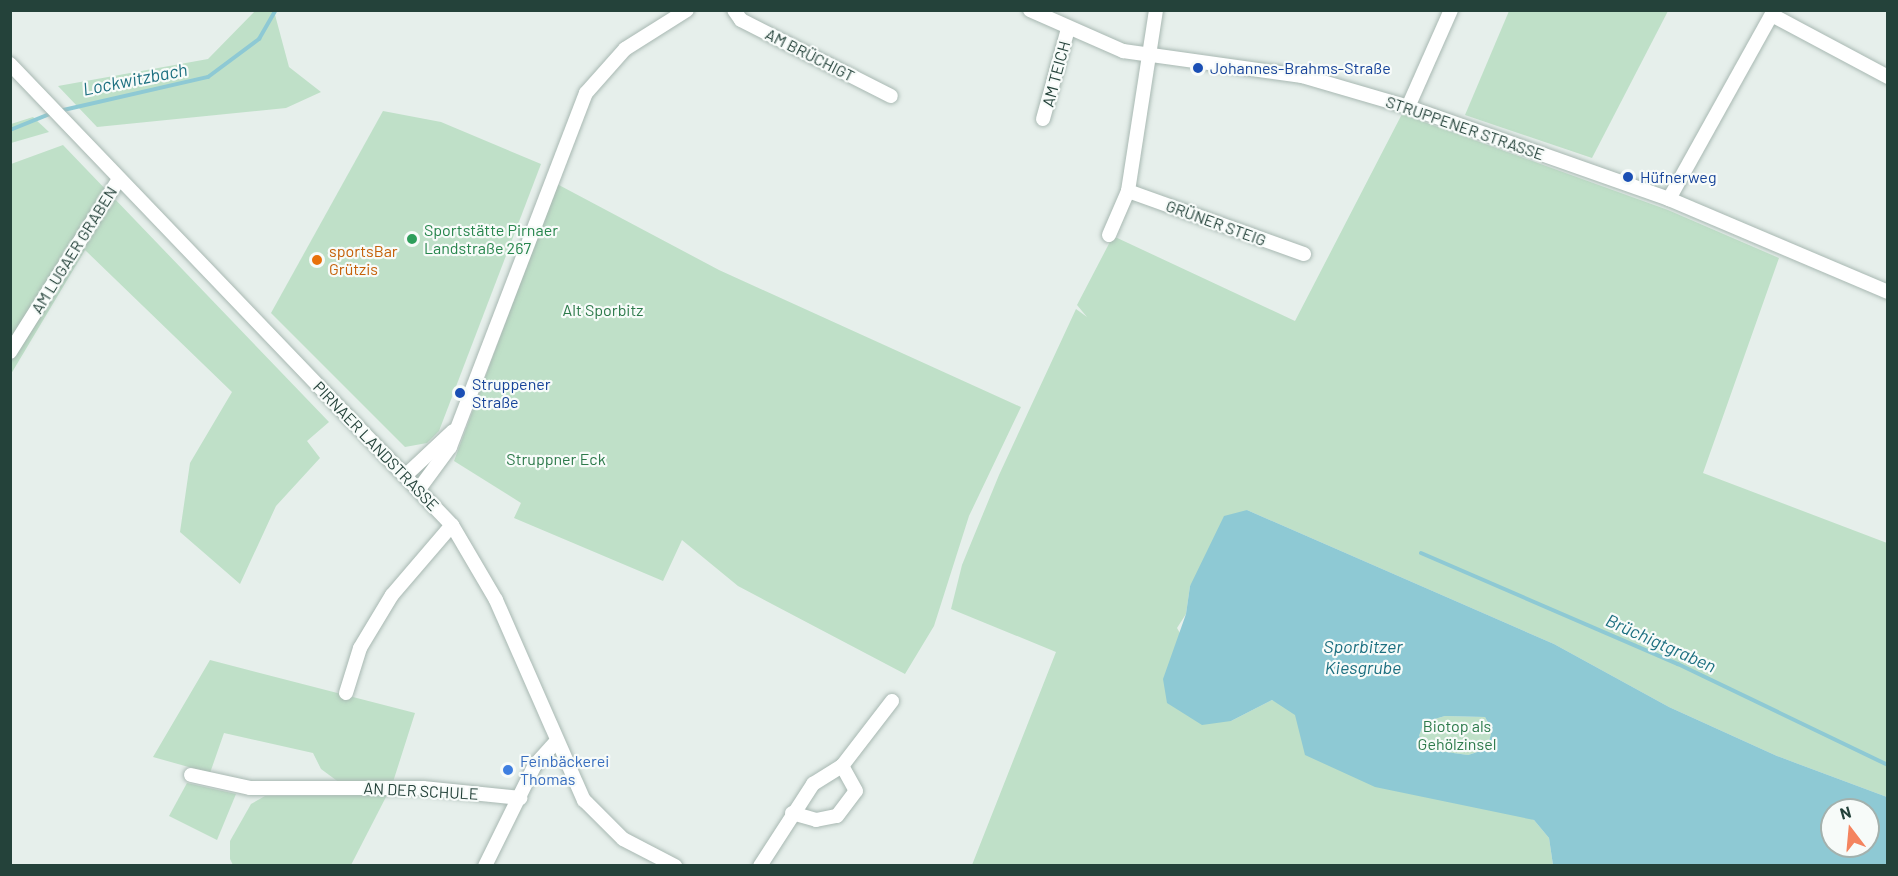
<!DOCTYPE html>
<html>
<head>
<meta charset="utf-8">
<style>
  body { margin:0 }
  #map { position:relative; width:1898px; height:876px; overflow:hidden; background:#e6efeb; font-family:Barlow,sans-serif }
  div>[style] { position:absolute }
  .green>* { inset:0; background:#bfe0c8 }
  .water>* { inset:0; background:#8ec9d4 }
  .stream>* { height:4px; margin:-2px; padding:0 2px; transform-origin:2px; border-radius:2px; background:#8ec9d4 }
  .roads { filter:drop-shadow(0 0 2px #a8b8b2) drop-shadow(0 0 2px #a8b8b2) }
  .minor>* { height:14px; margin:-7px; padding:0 7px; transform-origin:7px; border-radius:7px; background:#fff }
  .dots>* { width:16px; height:16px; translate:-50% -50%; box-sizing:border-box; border:3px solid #f7fbf9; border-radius:50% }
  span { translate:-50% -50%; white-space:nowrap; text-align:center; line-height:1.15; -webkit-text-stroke:4.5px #f7fbf9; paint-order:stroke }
  .street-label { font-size:16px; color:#24423a }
  .transit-label { font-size:16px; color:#164399 }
  .left { translate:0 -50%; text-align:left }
  .leisure-label { font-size:16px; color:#27864d }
  .food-label { font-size:16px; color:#c56008 }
  .park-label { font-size:16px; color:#2d7a4b }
  .shop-label { font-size:16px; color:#366cbe }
  .water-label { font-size:18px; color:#1c6f80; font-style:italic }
  .frame { position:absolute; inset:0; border:12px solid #24423a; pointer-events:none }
  .north { position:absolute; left:1820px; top:798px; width:60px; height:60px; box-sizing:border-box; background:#f7fbf9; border:2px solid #a3b1ad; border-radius:50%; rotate:344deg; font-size:16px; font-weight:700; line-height:24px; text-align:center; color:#24423a }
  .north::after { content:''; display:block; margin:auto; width:21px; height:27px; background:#f4845f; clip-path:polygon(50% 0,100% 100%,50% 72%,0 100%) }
</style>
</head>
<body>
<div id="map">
  <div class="green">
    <i style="clip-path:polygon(274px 11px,289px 67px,321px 92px,286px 108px,97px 127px,58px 86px,208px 59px,255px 11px)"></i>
    <i style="clip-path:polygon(1509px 11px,1668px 11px,1592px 158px,1465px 115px)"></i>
    <i style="clip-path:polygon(383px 111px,441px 122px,541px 164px,439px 431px,427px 443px,405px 447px,271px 313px)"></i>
    <i style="clip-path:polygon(1402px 114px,1668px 210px,1779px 258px,1703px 473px,1887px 543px,1887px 797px,1777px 756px,1669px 707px,1554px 644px,1247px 510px,1190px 586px,1186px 614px,1177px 628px,1231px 721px,1272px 700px,1534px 820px,1549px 838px,1553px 865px,972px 865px,1056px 652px,951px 609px,962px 565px,999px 475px,1076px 309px,1087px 317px,1077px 305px,1113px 236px,1295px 321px)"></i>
    <i style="clip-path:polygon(33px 117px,49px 132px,11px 143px,11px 124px)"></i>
    <i style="clip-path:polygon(63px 145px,329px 422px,307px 441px,320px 458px,276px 506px,240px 584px,180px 532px,190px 463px,232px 392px,85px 250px,11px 374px,11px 164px)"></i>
    <i style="clip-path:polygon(557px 184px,719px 270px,1021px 407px,969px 516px,934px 626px,905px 674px,738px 586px,682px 540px,663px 581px,514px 518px,521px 503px,454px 461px)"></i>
    <i style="clip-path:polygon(210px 660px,415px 713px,393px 782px,340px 783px,321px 769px,313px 753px,224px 733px,210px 773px,153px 757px)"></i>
    <i style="clip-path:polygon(1445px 716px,1485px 717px,1492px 730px,1487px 749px,1468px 755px,1439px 751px,1419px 736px,1424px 722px)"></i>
    <i style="clip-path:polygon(187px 783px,236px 794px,217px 840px,169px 816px)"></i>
    <i style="clip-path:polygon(387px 795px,351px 865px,233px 865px,230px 859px,230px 841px,251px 804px,265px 796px)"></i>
  </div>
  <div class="water">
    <i style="clip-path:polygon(evenodd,1247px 510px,1554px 644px,1669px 707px,1777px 756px,1887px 797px,1887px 865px,1553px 865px,1549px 838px,1534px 820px,1375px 787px,1305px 755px,1295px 715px,1272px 700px,1231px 721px,1202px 725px,1167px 703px,1163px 679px,1186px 614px,1190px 586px,1224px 516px,1247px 510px,1445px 716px,1485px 717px,1492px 730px,1487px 749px,1468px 755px,1439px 751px,1419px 736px,1424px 722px,1445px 716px,1247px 510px,1832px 810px,1868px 810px,1868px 846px,1832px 846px,1832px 810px)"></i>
  </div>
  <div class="stream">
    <i style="left:59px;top:111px;width:153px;rotate:-12.9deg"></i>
    <i style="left:208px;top:77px;width:64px;rotate:-36.7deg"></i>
    <i style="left:259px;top:39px;width:34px;rotate:-60deg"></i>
    <i style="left:10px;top:130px;width:45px;rotate:-22deg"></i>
    <i style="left:1421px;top:553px;width:280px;rotate:23.4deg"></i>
    <i style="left:1678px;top:664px;width:233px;rotate:25.7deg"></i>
  </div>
  <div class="roads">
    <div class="minor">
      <i style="left:734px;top:10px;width:12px;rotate:55deg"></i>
      <i style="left:741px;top:20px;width:168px;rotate:26.9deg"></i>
      <i style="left:1030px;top:10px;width:102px;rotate:23.8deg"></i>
      <i style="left:1123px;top:51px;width:181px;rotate:8deg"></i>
      <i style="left:1302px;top:76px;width:110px;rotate:16.3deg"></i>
      <i style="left:1408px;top:107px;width:277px;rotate:19.4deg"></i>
      <i style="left:1669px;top:199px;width:238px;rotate:23deg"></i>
      <i style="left:1772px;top:15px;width:132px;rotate:28.1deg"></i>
      <i style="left:10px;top:64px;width:639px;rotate:46.21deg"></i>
      <i style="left:452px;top:525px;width:87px;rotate:59.6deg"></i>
      <i style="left:496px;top:600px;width:219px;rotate:66.3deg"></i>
      <i style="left:584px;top:800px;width:55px;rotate:45deg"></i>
      <i style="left:623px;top:839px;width:59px;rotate:27.4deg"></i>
      <i style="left:1408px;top:107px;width:106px;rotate:-66.1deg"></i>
      <i style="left:1043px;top:119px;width:93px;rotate:-74.5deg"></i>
      <i style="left:1128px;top:191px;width:187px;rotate:19.7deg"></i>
      <i style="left:1669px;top:199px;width:216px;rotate:-60.9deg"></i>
      <i style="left:1109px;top:235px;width:48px;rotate:-66.6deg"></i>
      <i style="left:1128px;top:191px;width:183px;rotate:-81.2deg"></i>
      <i style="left:10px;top:352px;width:204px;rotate:-57.8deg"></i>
      <i style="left:406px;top:475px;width:64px;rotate:-43.1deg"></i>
      <i style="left:419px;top:489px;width:52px;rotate:-53.6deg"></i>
      <i style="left:450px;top:447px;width:379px;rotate:-69deg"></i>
      <i style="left:586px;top:93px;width:59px;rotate:-48.4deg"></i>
      <i style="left:625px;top:49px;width:73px;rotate:-32.2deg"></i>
      <i style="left:346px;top:693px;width:47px;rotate:-72.7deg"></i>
      <i style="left:360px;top:648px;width:62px;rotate:-58.9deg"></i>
      <i style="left:392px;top:595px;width:92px;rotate:-49.4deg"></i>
      <i style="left:191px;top:775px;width:60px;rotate:12.4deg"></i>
      <i style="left:250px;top:788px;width:173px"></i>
      <i style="left:423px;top:788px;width:98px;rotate:5.9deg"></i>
      <i style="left:792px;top:813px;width:25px;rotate:16deg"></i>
      <i style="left:816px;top:820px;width:21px;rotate:-11deg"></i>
      <i style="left:837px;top:816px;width:31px;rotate:-53deg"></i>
      <i style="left:856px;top:791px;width:29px;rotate:-119deg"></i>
      <i style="left:485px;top:866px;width:113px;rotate:-63.7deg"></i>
      <i style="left:535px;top:765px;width:30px;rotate:-48deg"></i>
      <i style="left:760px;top:866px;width:98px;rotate:-57.1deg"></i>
      <i style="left:813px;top:784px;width:34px;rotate:-32deg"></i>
      <i style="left:842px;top:766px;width:82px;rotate:-52.4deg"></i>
    </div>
  </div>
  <div class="dots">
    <i style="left:1198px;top:68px;background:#1a4fb4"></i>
    <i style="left:1628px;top:177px;background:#1a4fb4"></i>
    <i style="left:412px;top:239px;background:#2e9e5b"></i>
    <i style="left:317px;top:260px;background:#e8710a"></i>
    <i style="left:460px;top:393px;background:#1a4fb4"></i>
    <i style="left:508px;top:770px;background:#3f7fe0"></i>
  </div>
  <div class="street-label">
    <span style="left:810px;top:55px;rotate:27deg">AM BRÜCHIGT</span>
    <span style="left:1056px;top:74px;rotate:-75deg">AM TEICH</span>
    <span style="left:1465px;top:128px;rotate:19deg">STRUPPENER STRASSE</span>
    <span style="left:1216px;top:223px;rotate:20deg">GRÜNER STEIG</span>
    <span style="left:74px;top:250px;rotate:-58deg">AM LUGAER GRABEN</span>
    <span style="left:376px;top:446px;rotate:46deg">PIRNAER LANDSTRASSE</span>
    <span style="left:421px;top:791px;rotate:3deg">AN DER SCHULE</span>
  </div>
  <div class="transit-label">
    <span class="left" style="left:1210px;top:68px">Johannes-Brahms-Straße</span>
    <span class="left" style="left:1640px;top:177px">Hüfnerweg</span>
    <span class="left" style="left:472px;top:393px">Struppener<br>Straße</span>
  </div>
  <div class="leisure-label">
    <span class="left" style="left:424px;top:239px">Sportstätte Pirnaer<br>Landstraße 267</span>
  </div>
  <div class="food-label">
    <span class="left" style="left:329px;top:260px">sportsBar<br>Grützis</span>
  </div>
  <div class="park-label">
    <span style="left:603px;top:310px">Alt Sporbitz</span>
    <span style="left:556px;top:459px">Struppner Eck</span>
    <span style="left:1457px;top:735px">Biotop als<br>Gehölzinsel</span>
  </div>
  <div class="shop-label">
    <span class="left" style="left:520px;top:770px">Feinbäckerei<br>Thomas</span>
  </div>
  <div class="water-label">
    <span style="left:135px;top:79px;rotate:-11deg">Lockwitzbach</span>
    <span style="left:1661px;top:643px;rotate:24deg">Brüchigtgraben</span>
    <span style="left:1363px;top:657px">Sporbitzer<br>Kiesgrube</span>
  </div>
  <div class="frame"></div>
  <div class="north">N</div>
</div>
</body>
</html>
